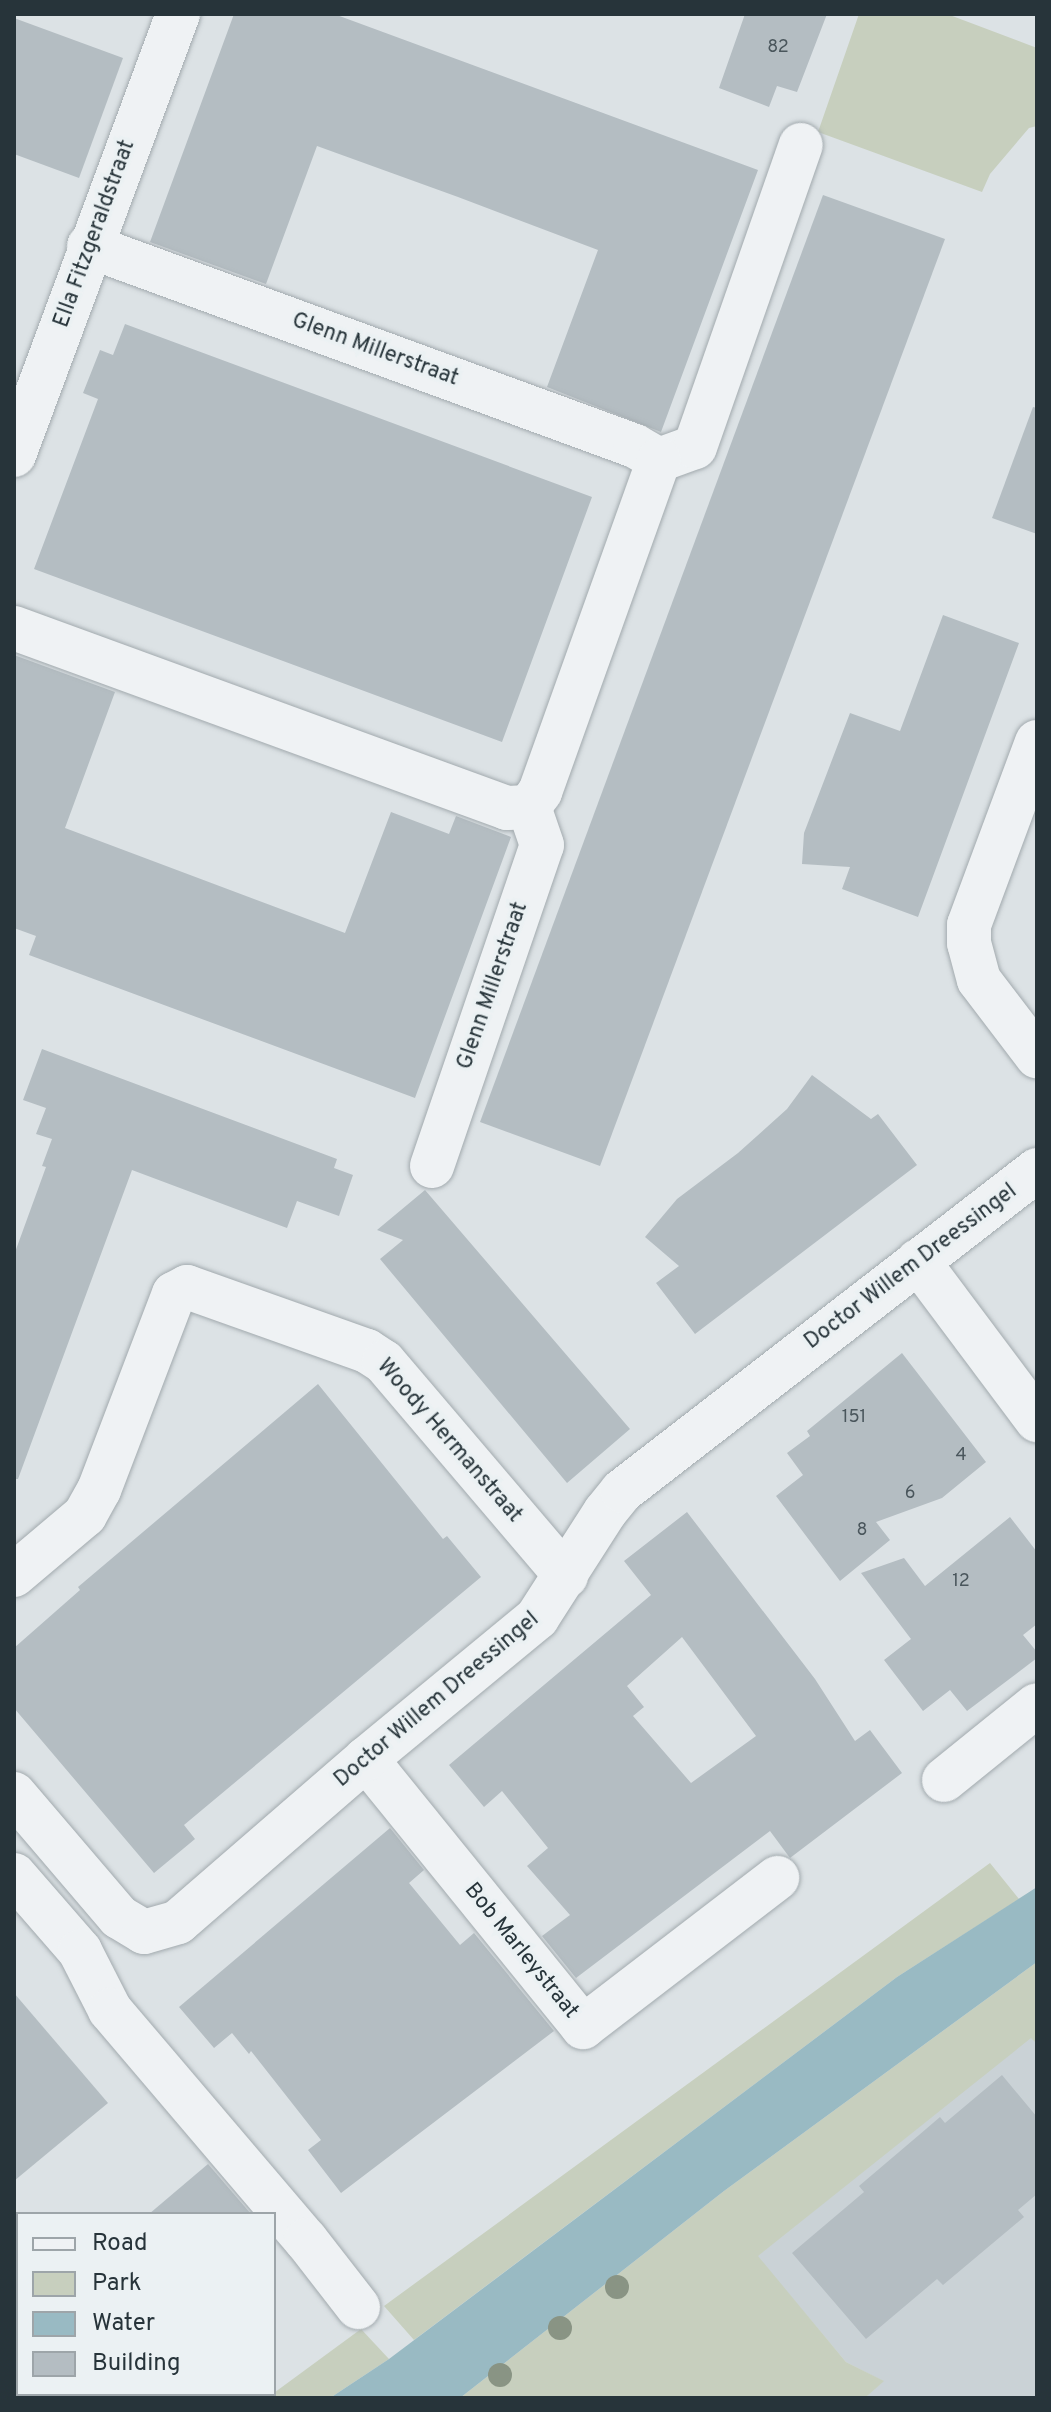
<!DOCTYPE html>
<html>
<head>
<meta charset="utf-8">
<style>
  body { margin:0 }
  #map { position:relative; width:1051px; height:2412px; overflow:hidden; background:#dce2e5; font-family:Overpass,sans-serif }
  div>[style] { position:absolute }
  .built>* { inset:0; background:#cad2d6 }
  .green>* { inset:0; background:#c7cfbe }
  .water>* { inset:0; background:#99bac3 }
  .building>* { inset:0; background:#b4bdc2 }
  .roads { filter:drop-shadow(0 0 2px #a2aaae) drop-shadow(0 0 2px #a2aaae) }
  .minor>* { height:44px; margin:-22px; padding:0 22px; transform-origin:22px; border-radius:22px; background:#eff2f4 }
  .trees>* { width:24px; height:24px; margin:-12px; border-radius:50%; background:#899484 }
  span { translate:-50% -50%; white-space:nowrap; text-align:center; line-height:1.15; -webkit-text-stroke:7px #ebf1f3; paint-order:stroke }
  .number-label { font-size:18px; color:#4a565c }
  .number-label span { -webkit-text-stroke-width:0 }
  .street-label { font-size:22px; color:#27343a }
  .frame { position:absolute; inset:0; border:16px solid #27343a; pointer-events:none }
  .legend { position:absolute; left:16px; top:2212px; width:260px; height:184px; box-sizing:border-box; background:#ebf1f3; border:2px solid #9da5a9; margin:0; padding:10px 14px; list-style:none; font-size:24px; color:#27343a }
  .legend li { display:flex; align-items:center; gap:16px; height:40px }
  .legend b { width:40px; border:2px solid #9da5a9 }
</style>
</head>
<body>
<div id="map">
  <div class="built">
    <i style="clip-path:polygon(1031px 2037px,1037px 2044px,1037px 2398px,865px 2398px,883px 2381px,846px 2362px,757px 2256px)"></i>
  </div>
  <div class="green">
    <i style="clip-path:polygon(859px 14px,947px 14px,1037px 48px,1037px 126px,1029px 128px,990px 174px,982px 192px,818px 132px)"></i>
    <i style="clip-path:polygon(990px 1863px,1019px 1899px,897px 1977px,414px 2340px,384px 2306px)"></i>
    <i style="clip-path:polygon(1037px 1962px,1037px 2044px,1031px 2038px,758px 2256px,846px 2362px,884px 2381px,865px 2398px,460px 2398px,724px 2191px)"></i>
    <i style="clip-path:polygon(361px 2329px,389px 2359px,330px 2398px,267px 2398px)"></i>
  </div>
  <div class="water">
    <i style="clip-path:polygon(1037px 1887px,1037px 1962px,724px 2191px,460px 2398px,330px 2398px,389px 2359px,897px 1977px)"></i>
  </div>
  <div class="building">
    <i style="clip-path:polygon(234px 14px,334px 14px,758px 170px,661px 432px,547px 387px,598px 250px,458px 197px,317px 146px,266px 284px,150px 242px)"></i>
    <i style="clip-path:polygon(745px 14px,827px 14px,797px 92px,777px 86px,769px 107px,719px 88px)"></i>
    <i style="clip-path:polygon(14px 18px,123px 58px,79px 178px,14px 154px)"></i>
    <i style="clip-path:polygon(823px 195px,945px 239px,600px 1166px,480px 1122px)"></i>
    <i style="clip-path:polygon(125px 324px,592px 497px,502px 742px,34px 569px,98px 399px,83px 393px,100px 350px,113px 355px)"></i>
    <i style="clip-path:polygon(1033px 407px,1037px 408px,1037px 534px,992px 518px)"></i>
    <i style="clip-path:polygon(943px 615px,1019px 643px,918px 917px,842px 889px,850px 867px,802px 864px,804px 833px,850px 713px,900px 731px)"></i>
    <i style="clip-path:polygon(14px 655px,115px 692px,65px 828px,345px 933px,391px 812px,449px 834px,456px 816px,511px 837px,415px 1098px,29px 955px,36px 936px,14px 928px)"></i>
    <i style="clip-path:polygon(42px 1049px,337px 1159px,334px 1168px,353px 1175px,339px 1216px,297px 1201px,287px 1228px,132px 1170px,18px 1479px,14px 1479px,14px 1255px,46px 1167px,42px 1166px,52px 1139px,36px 1134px,46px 1108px,23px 1100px)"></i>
    <i style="clip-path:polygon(812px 1075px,871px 1119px,878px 1114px,917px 1165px,695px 1334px,656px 1283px,679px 1266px,645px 1237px,677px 1199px,738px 1153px,787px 1109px)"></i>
    <i style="clip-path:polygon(425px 1190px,630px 1429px,567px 1483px,380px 1259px,403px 1240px,377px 1230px)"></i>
    <i style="clip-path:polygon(902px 1353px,986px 1462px,942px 1498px,876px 1522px,890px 1540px,840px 1581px,776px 1496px,803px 1475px,787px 1453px,810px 1436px,807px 1431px)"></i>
    <i style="clip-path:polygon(318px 1384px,443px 1539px,447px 1536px,481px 1577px,184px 1825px,195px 1839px,154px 1873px,14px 1708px,14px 1648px,80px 1590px,78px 1587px)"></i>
    <i style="clip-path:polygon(evenodd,687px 1512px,815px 1679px,855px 1741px,870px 1730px,902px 1773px,790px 1858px,770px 1831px,576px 1978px,542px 1936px,570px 1915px,527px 1866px,548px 1848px,502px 1791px,484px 1807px,449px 1765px,651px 1595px,624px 1561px,687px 1512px,682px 1637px,756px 1736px,691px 1783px,633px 1716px,644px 1707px,627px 1686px,682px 1637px)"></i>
    <i style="clip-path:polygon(1010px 1517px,1037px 1552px,1037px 1624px,1023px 1635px,1037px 1652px,1037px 1658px,967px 1711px,950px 1690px,923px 1711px,884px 1660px,911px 1639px,861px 1573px,904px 1558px,925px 1586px)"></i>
    <i style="clip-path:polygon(390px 1828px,424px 1870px,409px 1883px,460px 1945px,474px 1933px,554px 2031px,341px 2193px,308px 2150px,321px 2140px,251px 2051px,249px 2054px,232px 2033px,214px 2048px,179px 2007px)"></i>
    <i style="clip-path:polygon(14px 1993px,108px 2103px,14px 2181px)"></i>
    <i style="clip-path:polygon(1002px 2075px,1037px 2117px,1037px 2194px,1018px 2210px,1024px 2217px,943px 2285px,937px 2279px,866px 2339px,792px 2253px,864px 2192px,859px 2186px,919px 2135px,940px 2117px,945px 2123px)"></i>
    <i style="clip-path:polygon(208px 2164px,251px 2214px,149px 2214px)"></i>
  </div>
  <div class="roads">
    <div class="minor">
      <i style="left:89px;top:246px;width:581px;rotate:20.12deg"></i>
      <i style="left:635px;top:446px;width:28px;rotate:30deg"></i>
      <i style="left:14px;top:455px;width:471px;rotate:-69.6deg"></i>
      <i style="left:659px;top:460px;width:38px;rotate:-20deg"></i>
      <i style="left:695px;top:447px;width:320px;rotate:-70.7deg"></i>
      <i style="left:14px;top:628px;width:525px;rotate:20.06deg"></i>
      <i style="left:507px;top:808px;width:22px;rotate:-3deg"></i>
      <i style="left:1037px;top:742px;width:195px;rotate:110.4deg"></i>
      <i style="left:969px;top:925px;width:18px;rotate:90deg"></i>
      <i style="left:969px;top:943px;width:38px;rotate:75deg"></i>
      <i style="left:979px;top:980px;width:96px;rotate:52.7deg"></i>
      <i style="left:529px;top:807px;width:19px;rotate:-54deg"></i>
      <i style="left:540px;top:792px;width:353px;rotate:-70.3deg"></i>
      <i style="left:432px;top:1166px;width:339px;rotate:-71.1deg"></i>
      <i style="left:542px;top:845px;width:40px;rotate:-108.9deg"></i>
      <i style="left:918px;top:1261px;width:199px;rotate:53.2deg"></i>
      <i style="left:14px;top:1575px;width:93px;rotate:-40.2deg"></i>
      <i style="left:85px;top:1515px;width:29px;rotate:-61deg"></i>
      <i style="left:99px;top:1490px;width:210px;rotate:-69.1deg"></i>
      <i style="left:174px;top:1294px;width:15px;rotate:-28deg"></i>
      <i style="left:187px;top:1287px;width:191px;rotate:19.6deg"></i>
      <i style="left:367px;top:1351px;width:20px;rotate:33deg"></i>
      <i style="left:384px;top:1362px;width:281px;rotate:49.6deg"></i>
      <i style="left:366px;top:1759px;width:345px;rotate:51deg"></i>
      <i style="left:583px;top:2027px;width:245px;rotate:-37.5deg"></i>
      <i style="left:944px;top:1780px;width:119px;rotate:-38.9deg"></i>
      <i style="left:14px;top:1794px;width:162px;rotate:49.5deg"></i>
      <i style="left:119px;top:1917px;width:29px;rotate:31deg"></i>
      <i style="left:144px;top:1932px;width:35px;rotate:-16deg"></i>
      <i style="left:178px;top:1922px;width:249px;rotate:-40.9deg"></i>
      <i style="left:366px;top:1759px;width:222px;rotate:-39.5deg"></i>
      <i style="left:537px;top:1618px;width:126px;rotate:-57.3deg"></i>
      <i style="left:605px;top:1512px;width:27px;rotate:-51deg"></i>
      <i style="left:622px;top:1491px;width:525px;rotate:-37.72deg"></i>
      <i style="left:14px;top:1875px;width:101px;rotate:49deg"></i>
      <i style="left:80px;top:1951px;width:66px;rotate:63deg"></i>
      <i style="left:110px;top:2010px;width:302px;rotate:49.6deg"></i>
      <i style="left:306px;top:2240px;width:85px;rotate:52.2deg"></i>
    </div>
  </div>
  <div class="trees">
    <i style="left:617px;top:2287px"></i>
    <i style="left:560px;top:2328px"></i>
    <i style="left:500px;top:2375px"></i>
  </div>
  <div class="number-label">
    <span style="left:778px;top:48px">82</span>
    <span style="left:854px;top:1418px">151</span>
    <span style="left:961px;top:1456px">4</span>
    <span style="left:910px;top:1494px">6</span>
    <span style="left:862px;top:1531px">8</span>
    <span style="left:961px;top:1582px">12</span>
  </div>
  <div class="street-label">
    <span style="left:95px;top:234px;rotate:-70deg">Ella Fitzgeraldstraat</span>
    <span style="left:375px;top:350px;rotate:20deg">Glenn Millerstraat</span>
    <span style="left:493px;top:986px;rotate:-71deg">Glenn Millerstraat</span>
    <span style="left:911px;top:1267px;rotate:-37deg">Doctor Willem Dreessingel</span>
    <span style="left:449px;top:1441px;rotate:49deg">Woody Hermanstraat</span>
    <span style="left:437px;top:1700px;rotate:-40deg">Doctor Willem Dreessingel</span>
    <span style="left:521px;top:1951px;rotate:51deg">Bob Marleystraat</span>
  </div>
  <div class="frame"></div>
  <ul class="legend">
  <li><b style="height:10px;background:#eff2f4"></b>Road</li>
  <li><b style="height:22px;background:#c7cfbe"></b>Park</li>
  <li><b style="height:22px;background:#99bac3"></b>Water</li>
  <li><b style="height:22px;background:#b4bdc2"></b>Building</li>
  </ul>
</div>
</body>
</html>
